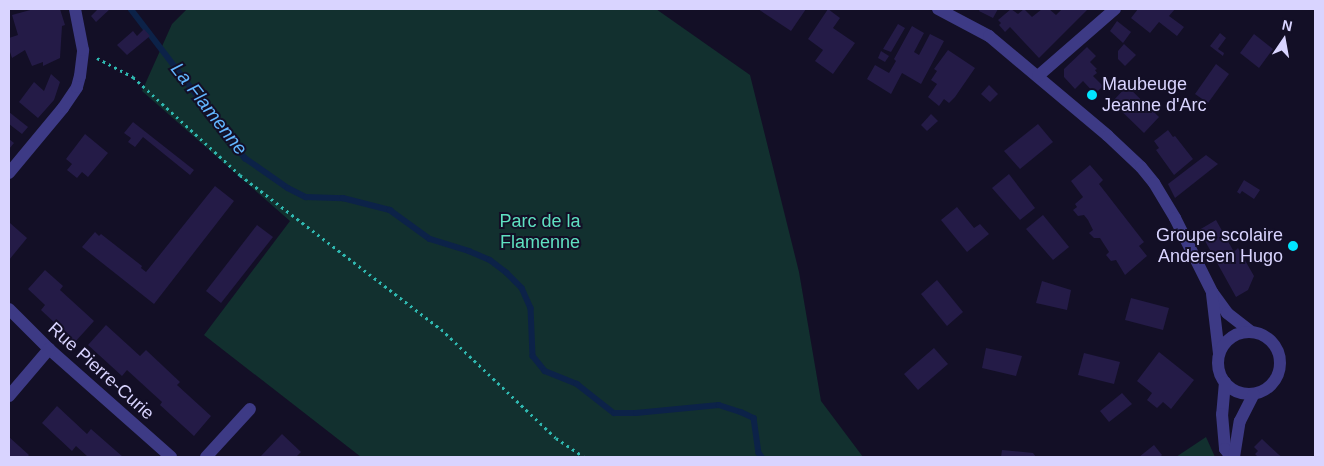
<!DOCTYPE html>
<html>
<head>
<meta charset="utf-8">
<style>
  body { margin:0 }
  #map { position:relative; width:1324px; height:466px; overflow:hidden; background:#130f26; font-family:Helvetica,sans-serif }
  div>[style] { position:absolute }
  .green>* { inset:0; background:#12302f }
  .stream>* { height:5.5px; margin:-2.75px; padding:0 2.75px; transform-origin:2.75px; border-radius:2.75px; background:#0c2248 }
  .building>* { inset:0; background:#241b47 }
  .path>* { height:3px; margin-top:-1.5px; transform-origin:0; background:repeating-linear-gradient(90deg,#2fb8b0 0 2.5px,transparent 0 6.5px) }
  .minor>* { height:12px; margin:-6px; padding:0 6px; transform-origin:6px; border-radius:6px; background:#3d3a85 }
  .minor>.ring { margin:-6px; padding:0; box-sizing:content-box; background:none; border:12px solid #3d3a85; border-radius:50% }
  .dots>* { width:14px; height:14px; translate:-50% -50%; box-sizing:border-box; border:2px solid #130f26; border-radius:50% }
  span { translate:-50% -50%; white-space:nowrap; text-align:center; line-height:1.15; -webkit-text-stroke:4px #130f26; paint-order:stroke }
  .poi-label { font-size:18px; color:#d9d4ff }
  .left { translate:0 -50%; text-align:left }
  .right { translate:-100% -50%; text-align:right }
  .park-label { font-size:18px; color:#5fe0c0 }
  .street-label { font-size:18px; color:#d9d4ff }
  .water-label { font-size:19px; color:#62b6ff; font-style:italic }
  .frame { position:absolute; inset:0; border:10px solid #d9d4ff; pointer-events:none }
  .north { position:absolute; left:1259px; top:15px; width:50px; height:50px; -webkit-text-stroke:4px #130f26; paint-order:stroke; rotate:12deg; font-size:14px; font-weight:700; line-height:20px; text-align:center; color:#d9d4ff }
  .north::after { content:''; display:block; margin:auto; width:18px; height:22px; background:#d9d4ff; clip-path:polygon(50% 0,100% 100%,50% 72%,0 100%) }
</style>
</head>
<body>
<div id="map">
  <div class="green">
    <i style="clip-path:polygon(187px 9px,656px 9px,750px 75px,799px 272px,821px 401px,863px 457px,361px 457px,204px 335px,290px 221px,142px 91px,172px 24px)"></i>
    <i style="clip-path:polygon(1206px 437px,1215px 457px,1176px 457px)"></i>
  </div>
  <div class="stream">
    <i style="left:131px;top:9px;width:188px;rotate:52.6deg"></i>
    <i style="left:245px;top:158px;width:52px;rotate:34.9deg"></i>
    <i style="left:288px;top:188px;width:20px;rotate:27deg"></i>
    <i style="left:306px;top:197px;width:37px;rotate:2deg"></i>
    <i style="left:343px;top:198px;width:49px;rotate:14.3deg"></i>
    <i style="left:390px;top:210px;width:49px;rotate:35.9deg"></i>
    <i style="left:430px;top:239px;width:41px;rotate:17.1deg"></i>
    <i style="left:469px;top:251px;width:23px;rotate:23deg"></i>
    <i style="left:490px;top:260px;width:21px;rotate:37deg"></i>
    <i style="left:507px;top:273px;width:21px;rotate:45deg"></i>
    <i style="left:522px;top:288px;width:22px;rotate:66deg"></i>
    <i style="left:531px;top:308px;width:48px;rotate:87.6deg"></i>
    <i style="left:533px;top:356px;width:19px;rotate:51deg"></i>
    <i style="left:545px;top:371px;width:35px;rotate:22deg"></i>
    <i style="left:577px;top:384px;width:47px;rotate:38.1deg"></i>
    <i style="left:614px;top:413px;width:22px"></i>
    <i style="left:636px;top:413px;width:83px;rotate:-5.5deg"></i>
    <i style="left:719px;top:405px;width:23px;rotate:18deg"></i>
    <i style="left:741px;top:412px;width:14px;rotate:25deg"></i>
    <i style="left:754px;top:418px;width:35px;rotate:82deg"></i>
    <i style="left:759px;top:453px;width:5px;rotate:53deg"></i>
  </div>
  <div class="building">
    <i style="clip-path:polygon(34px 9px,60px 9px,65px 25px,62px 26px,60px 58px,43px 66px,43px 62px,32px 66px,25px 50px,12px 58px,9px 49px,9px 38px,18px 35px,12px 15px)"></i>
    <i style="clip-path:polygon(96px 9px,110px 9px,96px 22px,91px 16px,97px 10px)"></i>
    <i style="clip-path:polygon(758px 9px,806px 9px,791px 31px)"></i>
    <i style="clip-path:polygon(828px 9px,840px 18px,833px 28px,855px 43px,833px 74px,815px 61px,823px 50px,808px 39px)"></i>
    <i style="clip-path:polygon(980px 9px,998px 9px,993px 18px,979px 11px)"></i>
    <i style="clip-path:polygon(1011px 9px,1018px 14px,1024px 9px,1032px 17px,1042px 9px,1049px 9px,1056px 15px,1062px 9px,1088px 9px,1039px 58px,1010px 27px,1005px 32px,999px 25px,1001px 23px,998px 20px)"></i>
    <i style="clip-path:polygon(1138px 9px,1175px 9px,1169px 16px,1184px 27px,1177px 36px,1159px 22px,1150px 33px,1131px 18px)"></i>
    <i style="clip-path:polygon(1117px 21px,1131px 32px,1123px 43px,1110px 31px)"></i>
    <i style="clip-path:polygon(898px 24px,905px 28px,891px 52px,883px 49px)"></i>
    <i style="clip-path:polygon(912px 26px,924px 33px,914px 52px,919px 55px,930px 34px,944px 41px,921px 84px,902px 73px,891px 94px,867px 79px,875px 65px,889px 73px,896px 61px,894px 59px)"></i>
    <i style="clip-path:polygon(144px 29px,150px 36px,127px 55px,117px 45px,133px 31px,137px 36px)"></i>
    <i style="clip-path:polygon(1220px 33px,1226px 38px,1218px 49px,1224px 53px,1223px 56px,1210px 46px)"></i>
    <i style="clip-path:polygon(1254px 34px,1273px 49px,1259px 68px,1240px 53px)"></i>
    <i style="clip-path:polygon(1124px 44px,1136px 55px,1125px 66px,1118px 59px,1118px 51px)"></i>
    <i style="clip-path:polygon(1087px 47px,1096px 56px,1090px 62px,1097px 69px,1095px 70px,1097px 73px,1093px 76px,1103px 86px,1095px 94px,1083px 81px,1075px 89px,1064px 77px,1064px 69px)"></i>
    <i style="clip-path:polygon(948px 50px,975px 68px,955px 97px,949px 103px,944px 99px,939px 106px,928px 97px,937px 84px,931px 80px,937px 71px,934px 69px)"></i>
    <i style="clip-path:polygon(881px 51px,889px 56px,885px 62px,878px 58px)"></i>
    <i style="clip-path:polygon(1216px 64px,1229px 74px,1208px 103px,1195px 94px)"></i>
    <i style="clip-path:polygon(51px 74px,60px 82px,54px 100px,38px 118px,19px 102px,34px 82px,44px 91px)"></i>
    <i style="clip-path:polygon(989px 85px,998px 94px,990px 102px,981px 94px)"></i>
    <i style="clip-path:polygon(1127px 86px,1159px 117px,1144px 133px,1112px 102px)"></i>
    <i style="clip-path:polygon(9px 112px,28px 127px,22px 134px,9px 124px)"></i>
    <i style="clip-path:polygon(931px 114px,938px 121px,927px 131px,921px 125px)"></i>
    <i style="clip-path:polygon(133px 122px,194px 170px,190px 175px,143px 137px,135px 147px,128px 142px,131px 138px,124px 133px)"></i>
    <i style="clip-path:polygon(1038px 124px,1053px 142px,1020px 169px,1004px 151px)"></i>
    <i style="clip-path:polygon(1168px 130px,1173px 137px,1175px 136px,1193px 159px,1174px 175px,1156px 150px,1159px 148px,1154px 141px)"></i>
    <i style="clip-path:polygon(85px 134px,108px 153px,88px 177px,82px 172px,77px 178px,67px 170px,72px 164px,66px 159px)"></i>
    <i style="clip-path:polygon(9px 139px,14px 143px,9px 149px)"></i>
    <i style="clip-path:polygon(1206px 155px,1218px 164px,1175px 198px,1168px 184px)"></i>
    <i style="clip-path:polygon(1090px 165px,1103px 180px,1099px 184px,1144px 242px,1139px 246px,1147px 256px,1125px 275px,1116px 260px,1111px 261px,1106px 255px,1109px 252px,1100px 238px,1094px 238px,1089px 233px,1093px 230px,1088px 220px,1084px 215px,1078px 216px,1073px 210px,1077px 207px,1075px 204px,1083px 197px,1071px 181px)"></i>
    <i style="clip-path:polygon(1009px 174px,1035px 208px,1020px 220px,992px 188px)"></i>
    <i style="clip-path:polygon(1244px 180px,1260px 190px,1254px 199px,1242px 191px,1240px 194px,1237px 192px)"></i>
    <i style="clip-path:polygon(215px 186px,234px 201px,154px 304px,82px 247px,95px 232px,99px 236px,101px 234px,142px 266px,141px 268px,146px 272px)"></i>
    <i style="clip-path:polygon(957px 207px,974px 228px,980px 224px,989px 234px,967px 252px,941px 220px)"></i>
    <i style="clip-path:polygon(1043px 215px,1069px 247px,1053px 260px,1026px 229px)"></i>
    <i style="clip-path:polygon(1216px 220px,1234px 252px,1238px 248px,1254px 276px,1248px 290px,1236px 297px,1199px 230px)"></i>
    <i style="clip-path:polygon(10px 223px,27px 238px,9px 260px,9px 224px)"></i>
    <i style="clip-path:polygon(257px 225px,273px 237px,221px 303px,206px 291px)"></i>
    <i style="clip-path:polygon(45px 270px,63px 286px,60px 290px,94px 321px,75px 342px,41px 310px,45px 305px,28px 289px)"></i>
    <i style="clip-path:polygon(937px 280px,963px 312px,947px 326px,921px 294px)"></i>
    <i style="clip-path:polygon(1042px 281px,1071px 290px,1067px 310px,1036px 303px)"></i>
    <i style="clip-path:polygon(1131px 298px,1169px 308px,1163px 330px,1125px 320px)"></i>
    <i style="clip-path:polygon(106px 325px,140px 356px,146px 350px,180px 382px,177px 385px,211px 416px,194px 436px,160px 405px,162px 402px,127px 370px,122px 376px,88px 345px)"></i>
    <i style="clip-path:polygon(934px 348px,948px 364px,918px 390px,904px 374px)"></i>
    <i style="clip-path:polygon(986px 348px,1022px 356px,1016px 376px,982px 368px)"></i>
    <i style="clip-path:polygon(1159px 352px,1194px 380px,1171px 409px,1163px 402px,1157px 408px,1147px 400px,1152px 393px,1137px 381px)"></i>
    <i style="clip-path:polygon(1084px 353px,1120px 362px,1114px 384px,1078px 375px)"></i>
    <i style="clip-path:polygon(1122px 393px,1132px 404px,1109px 422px,1100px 411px)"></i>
    <i style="clip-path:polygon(57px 406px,87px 434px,91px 429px,123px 457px,88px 457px,76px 446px,72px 451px,42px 423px)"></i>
    <i style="clip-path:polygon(282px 434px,301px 452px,296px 457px,260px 457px)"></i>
    <i style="clip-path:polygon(9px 437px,29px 455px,27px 457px,9px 457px)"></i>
    <i style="clip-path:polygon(1262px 439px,1278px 454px,1282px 457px,1258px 457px,1255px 454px,1258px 451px,1254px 447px)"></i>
    <i style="clip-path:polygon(1154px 445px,1162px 455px,1160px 457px,1139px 457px)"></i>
    <i style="clip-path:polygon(1002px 450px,1033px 453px,1036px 457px,1001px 457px)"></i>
  </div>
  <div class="path">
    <i style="left:97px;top:58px;width:41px;rotate:27.8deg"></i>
    <i style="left:133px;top:77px;width:145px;rotate:42.5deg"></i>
    <i style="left:240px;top:175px;width:253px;rotate:37.5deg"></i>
    <i style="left:441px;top:329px;width:158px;rotate:43.5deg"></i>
    <i style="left:556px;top:438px;width:34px;rotate:34deg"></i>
  </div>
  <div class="minor">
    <i style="left:938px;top:9px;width:58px;rotate:27.9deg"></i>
    <i style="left:989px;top:36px;width:155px;rotate:40deg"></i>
    <i style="left:1108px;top:136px;width:45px;rotate:43.2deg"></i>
    <i style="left:1141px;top:167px;width:21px;rotate:51deg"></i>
    <i style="left:1154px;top:183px;width:41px;rotate:59deg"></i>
    <i style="left:1175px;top:218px;width:83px;rotate:63.4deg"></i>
    <i style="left:1212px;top:292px;width:26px;rotate:54deg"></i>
    <i style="left:1227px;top:313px;width:31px;rotate:38deg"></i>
    <i style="left:1038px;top:76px;width:102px;rotate:-41deg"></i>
    <i style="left:9px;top:173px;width:85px;rotate:-50.3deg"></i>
    <i style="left:63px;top:108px;width:25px;rotate:-56deg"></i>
    <i style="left:77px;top:87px;width:11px;rotate:-75deg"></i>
    <i style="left:80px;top:76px;width:26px;rotate:-83deg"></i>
    <i style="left:83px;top:50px;width:42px;rotate:-101deg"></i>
    <i style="left:1212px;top:294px;width:60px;rotate:83.3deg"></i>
    <i style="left:9px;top:309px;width:57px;rotate:45deg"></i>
    <i style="left:49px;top:349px;width:163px;rotate:41.5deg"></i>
    <i class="ring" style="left:1218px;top:332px;width:50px;height:50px"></i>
    <i style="left:1225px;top:382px;width:32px;rotate:95deg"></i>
    <i style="left:1222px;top:414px;width:35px;rotate:85deg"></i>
    <i style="left:1225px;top:449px;width:10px;rotate:53deg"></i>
    <i style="left:9px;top:396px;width:62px;rotate:-49.6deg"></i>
    <i style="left:206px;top:457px;width:65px;rotate:-47.5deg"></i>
    <i style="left:1234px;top:457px;width:36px;rotate:-81deg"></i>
    <i style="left:1240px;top:421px;width:30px;rotate:-63deg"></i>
  </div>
  <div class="dots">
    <i style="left:1092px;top:95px;background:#00e5ff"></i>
    <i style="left:1293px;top:246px;background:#00e5ff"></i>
  </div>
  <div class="poi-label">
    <span class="left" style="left:1102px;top:95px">Maubeuge<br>Jeanne d'Arc</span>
    <span class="right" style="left:1283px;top:246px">Groupe scolaire<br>Andersen Hugo</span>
  </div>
  <div class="park-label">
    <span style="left:540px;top:232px">Parc de la<br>Flamenne</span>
  </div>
  <div class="street-label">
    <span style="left:101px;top:371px;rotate:42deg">Rue Pierre-Curie</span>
  </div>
  <div class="water-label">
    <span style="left:209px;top:109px;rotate:52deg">La Flamenne</span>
  </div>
  <div class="frame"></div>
  <div class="north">N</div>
</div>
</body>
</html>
